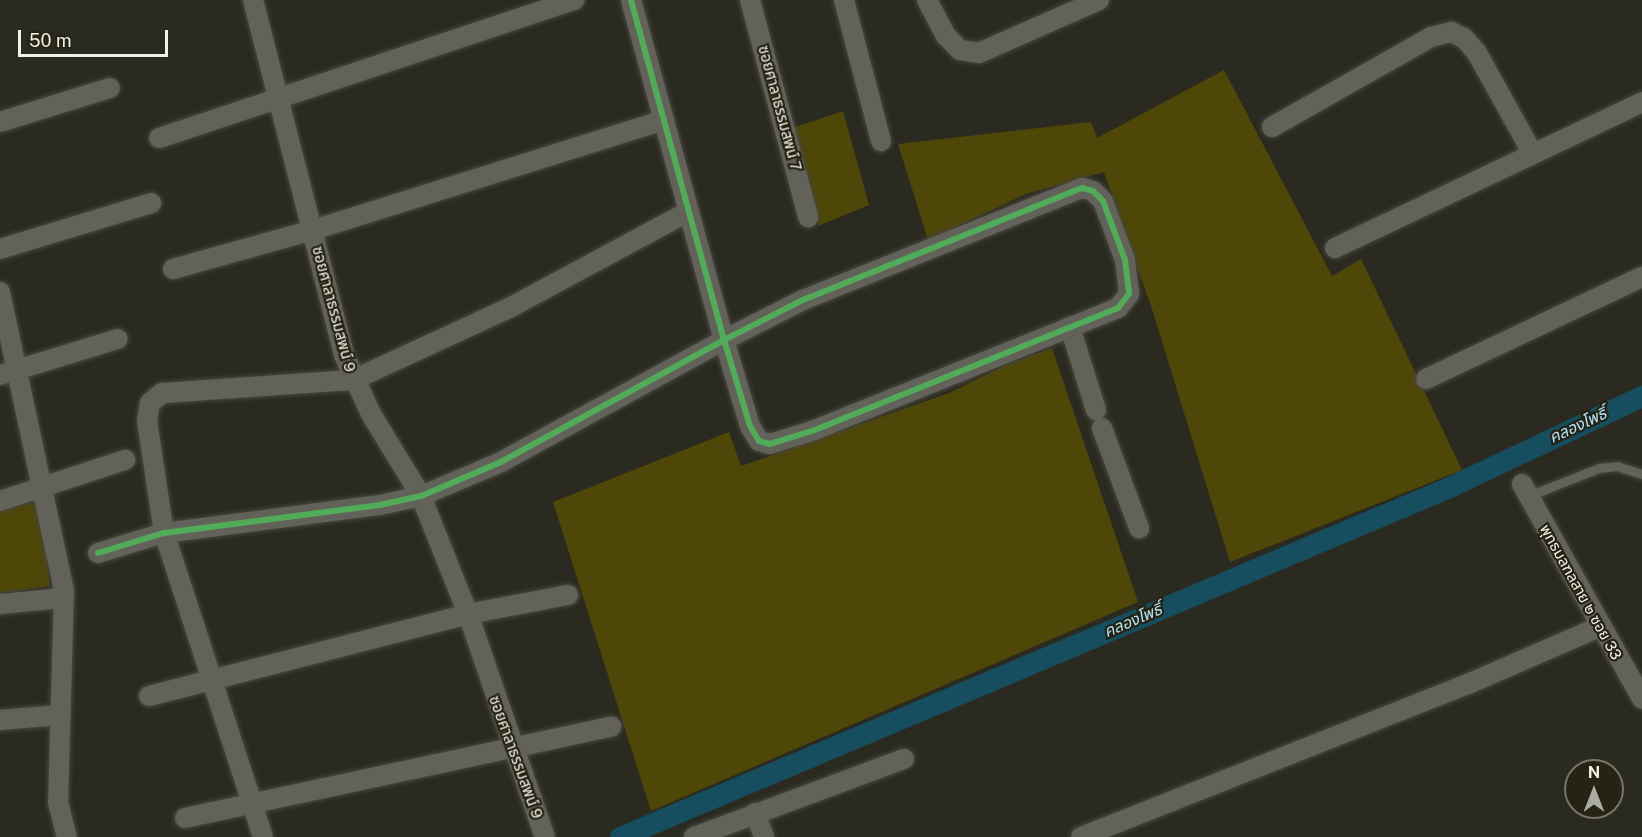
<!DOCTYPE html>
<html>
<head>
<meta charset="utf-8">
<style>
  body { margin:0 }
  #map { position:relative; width:1642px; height:837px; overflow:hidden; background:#2b2a21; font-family:"Public Sans","Noto Sans Thai",sans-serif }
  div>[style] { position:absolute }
  .green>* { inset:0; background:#4e4707 }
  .canal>* { height:21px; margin:-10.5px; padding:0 10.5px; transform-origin:10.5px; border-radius:10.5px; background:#174e5f }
  .roads { filter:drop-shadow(0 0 2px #48473f) drop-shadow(0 0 2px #48473f) }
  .lane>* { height:9px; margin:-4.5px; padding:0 4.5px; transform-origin:4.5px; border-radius:4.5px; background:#62615a }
  .street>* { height:20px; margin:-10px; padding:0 10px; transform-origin:10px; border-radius:10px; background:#62615a }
  .cycleway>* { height:6px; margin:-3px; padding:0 3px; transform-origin:3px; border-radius:3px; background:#51ab58 }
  span { translate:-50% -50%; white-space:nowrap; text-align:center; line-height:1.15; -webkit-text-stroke:4.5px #252314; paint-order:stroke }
  .street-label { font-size:15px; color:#f2f1e7 }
  .water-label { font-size:16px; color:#b3e4f8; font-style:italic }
  .north { position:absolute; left:1564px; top:759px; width:60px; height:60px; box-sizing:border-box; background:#252314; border:2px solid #777568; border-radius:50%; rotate:0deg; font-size:16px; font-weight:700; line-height:24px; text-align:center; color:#f2f1e7 }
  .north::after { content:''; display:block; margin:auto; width:21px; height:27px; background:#acaba2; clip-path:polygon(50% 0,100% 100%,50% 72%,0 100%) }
  .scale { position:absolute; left:18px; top:30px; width:150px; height:27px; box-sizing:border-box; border:3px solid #f2f1e7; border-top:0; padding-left:8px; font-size:18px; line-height:21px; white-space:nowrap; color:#f2f1e7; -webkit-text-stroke:4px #252314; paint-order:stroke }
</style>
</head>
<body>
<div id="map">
  <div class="green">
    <i style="clip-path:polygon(1224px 70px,1332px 276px,1361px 259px,1462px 470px,1230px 562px,1152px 309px,1104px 172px,1026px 194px,928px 240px,898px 144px,1091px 122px,1097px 138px)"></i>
    <i style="clip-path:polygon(843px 111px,869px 205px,818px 226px,793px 128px)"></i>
    <i style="clip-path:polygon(1052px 348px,1138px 602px,651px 811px,553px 502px,729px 432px,741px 466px,949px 393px,1006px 365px)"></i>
    <i style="clip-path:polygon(33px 502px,41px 511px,50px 586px,0 593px,0 511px)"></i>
  </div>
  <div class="canal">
    <i style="left:620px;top:837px;width:898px;rotate:-22.88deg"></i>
    <i style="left:1447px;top:488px;width:216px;rotate:-25.3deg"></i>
  </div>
  <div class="roads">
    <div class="lane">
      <i style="left:1528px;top:496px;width:76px;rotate:-21.5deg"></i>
      <i style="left:1599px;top:468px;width:18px;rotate:-6deg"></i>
      <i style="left:1617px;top:466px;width:26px;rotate:18deg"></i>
    </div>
    <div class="street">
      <i style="left:253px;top:0;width:366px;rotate:75.6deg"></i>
      <i style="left:344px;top:355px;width:65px;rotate:65.4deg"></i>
      <i style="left:371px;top:414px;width:96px;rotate:58.6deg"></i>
      <i style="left:421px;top:496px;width:127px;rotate:68.3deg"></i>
      <i style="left:468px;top:614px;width:236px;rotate:71deg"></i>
      <i style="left:750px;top:0;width:225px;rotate:75deg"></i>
      <i style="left:844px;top:0;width:146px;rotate:75.3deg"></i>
      <i style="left:927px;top:0;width:41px;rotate:62.2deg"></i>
      <i style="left:946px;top:36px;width:20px;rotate:45deg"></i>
      <i style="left:960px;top:50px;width:19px;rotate:9deg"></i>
      <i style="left:979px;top:53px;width:131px;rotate:-23.8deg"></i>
      <i style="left:0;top:122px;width:115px;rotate:-17.2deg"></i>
      <i style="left:1272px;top:127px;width:183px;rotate:-29.5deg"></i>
      <i style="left:1431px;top:37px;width:21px;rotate:-14deg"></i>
      <i style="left:1451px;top:32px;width:14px;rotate:25deg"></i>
      <i style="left:1464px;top:38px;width:20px;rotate:49deg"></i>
      <i style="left:1477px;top:53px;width:115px;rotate:61deg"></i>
      <i style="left:159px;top:138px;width:438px;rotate:-18.4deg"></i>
      <i style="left:1335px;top:248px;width:340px;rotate:-25.4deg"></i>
      <i style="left:0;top:249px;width:158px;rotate:-16.9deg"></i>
      <i style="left:173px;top:269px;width:145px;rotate:-15.6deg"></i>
      <i style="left:313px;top:230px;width:368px;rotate:-17.4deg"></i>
      <i style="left:0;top:292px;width:306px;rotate:77.9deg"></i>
      <i style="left:64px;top:591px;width:211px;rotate:91.6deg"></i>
      <i style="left:58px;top:802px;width:36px;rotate:76deg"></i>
      <i style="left:1070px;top:327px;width:87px;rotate:72.6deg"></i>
      <i style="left:0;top:375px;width:123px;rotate:-17deg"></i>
      <i style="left:1426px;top:379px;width:239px;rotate:-25.3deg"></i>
      <i style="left:1102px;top:428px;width:107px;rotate:69.7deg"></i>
      <i style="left:1522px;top:484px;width:246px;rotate:60.8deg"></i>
      <i style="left:0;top:501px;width:132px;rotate:-18.2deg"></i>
      <i style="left:98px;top:553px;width:69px;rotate:-16.9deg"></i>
      <i style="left:164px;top:533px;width:218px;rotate:-7.4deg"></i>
      <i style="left:380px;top:505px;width:42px;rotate:-12.4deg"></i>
      <i style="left:421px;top:496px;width:87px;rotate:-23deg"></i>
      <i style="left:501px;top:462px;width:254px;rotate:-28.7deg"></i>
      <i style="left:724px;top:340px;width:89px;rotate:-26.9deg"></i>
      <i style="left:803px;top:300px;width:301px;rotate:-21.9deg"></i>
      <i style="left:1082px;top:188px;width:11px;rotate:15deg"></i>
      <i style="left:1093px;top:191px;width:14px;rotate:45deg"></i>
      <i style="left:1103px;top:201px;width:63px;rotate:69.6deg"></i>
      <i style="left:1125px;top:260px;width:34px;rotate:83deg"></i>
      <i style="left:1129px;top:294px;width:18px;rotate:128deg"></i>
      <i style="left:1118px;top:308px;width:327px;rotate:158.1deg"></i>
      <i style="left:815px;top:430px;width:47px;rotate:162.7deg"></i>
      <i style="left:770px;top:444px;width:11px;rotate:-165deg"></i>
      <i style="left:759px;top:441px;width:17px;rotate:-121deg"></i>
      <i style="left:750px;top:426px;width:90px;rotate:-106.8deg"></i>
      <i style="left:724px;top:340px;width:352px;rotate:-105.3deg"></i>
      <i style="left:0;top:604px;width:64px;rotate:-5.4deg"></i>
      <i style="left:149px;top:696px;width:329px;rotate:-14.4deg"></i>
      <i style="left:468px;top:614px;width:102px;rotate:-10.8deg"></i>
      <i style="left:0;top:720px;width:61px;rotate:-4.7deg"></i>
      <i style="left:755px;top:813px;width:26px;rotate:69deg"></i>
      <i style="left:185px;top:818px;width:436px;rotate:-12.1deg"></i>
      <i style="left:263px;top:837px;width:320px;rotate:-108deg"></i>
      <i style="left:164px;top:533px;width:113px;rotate:-98.6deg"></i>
      <i style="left:147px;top:421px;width:18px;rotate:-81deg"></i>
      <i style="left:150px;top:403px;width:16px;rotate:-40deg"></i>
      <i style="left:162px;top:393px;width:191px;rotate:-3.9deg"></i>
      <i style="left:353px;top:380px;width:174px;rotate:-24.8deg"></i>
      <i style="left:511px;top:307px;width:202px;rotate:-28.3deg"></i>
      <i style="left:694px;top:837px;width:224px;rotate:-20.4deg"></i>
      <i style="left:1081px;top:837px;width:416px;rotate:-21.6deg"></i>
      <i style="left:1468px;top:684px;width:143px;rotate:-23.5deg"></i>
    </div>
  </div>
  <div class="cycleway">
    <i style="left:98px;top:553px;width:69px;rotate:-16.9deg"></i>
    <i style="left:164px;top:533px;width:218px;rotate:-7.4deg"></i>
    <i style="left:380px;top:505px;width:42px;rotate:-12.4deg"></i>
    <i style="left:421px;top:496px;width:87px;rotate:-23deg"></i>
    <i style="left:501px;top:462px;width:254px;rotate:-28.7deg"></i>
    <i style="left:724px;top:340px;width:89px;rotate:-26.9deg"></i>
    <i style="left:803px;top:300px;width:301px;rotate:-21.9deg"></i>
    <i style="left:1082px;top:188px;width:11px;rotate:15deg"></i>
    <i style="left:1093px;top:191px;width:14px;rotate:45deg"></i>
    <i style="left:1103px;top:201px;width:63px;rotate:69.6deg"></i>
    <i style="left:1125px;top:260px;width:34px;rotate:83deg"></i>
    <i style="left:1129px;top:294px;width:18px;rotate:128deg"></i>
    <i style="left:1118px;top:308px;width:327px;rotate:158.1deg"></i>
    <i style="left:815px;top:430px;width:47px;rotate:162.7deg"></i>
    <i style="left:770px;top:444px;width:11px;rotate:-165deg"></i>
    <i style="left:759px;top:441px;width:17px;rotate:-121deg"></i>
    <i style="left:750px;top:426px;width:90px;rotate:-106.8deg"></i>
    <i style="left:724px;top:340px;width:352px;rotate:-105.3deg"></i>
  </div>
  <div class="street-label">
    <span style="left:780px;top:108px;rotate:75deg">ซอยศาลาธรรมสพน์ 7</span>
    <span style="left:334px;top:309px;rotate:75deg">ซอยศาลาธรรมสพน์ 9</span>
    <span style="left:1581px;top:592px;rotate:61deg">พุทธมลฑลสาย ๒ ซอย 33</span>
    <span style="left:516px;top:757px;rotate:70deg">ซอยศาลาธรรมสพน์ 9</span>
  </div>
  <div class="water-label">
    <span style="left:1578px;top:426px;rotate:-25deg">คลองโพธิ์</span>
    <span style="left:1133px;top:621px;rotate:-23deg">คลองโพธิ์</span>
  </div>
  <div class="north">N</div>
  <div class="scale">50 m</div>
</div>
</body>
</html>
